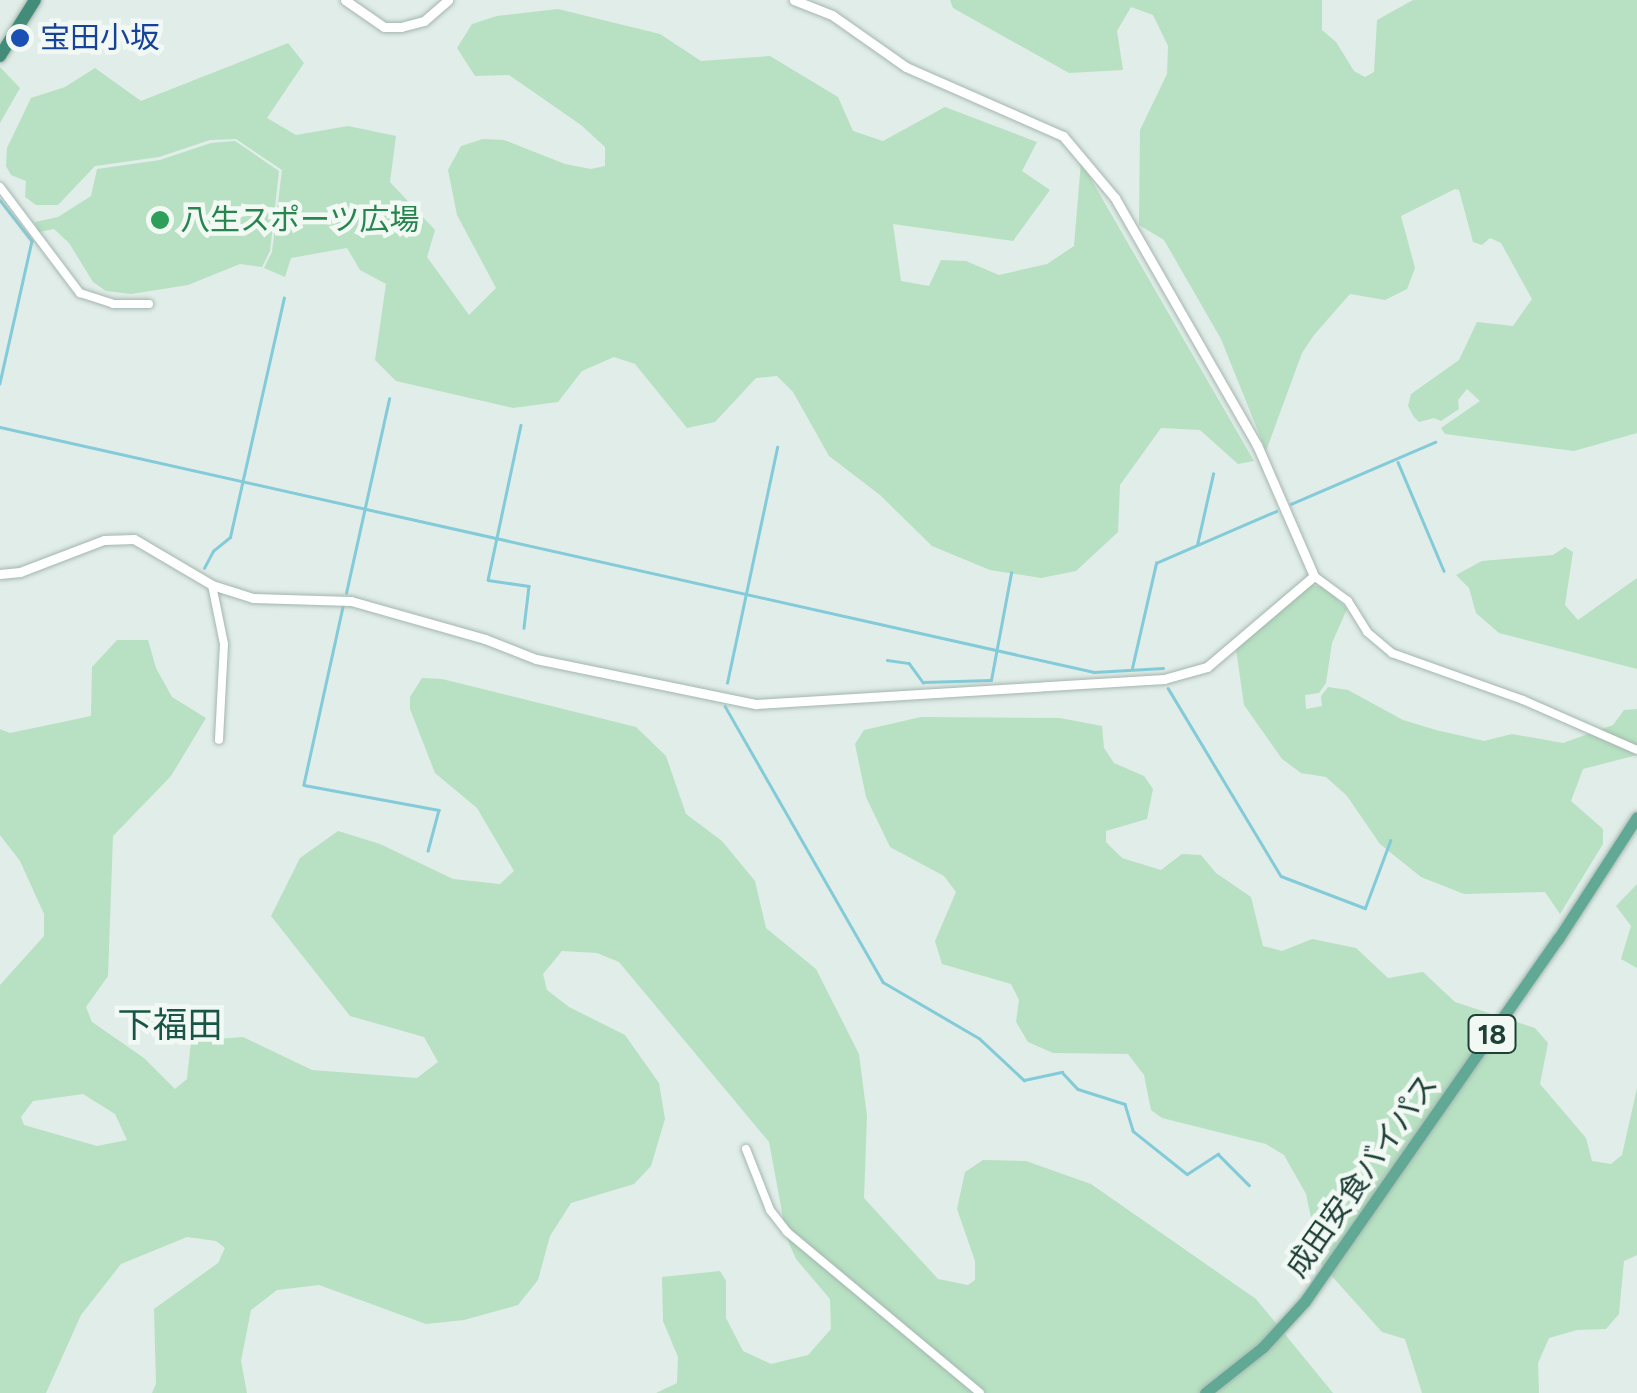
<!DOCTYPE html>
<html>
<head>
<meta charset="utf-8">
<style>
  body { margin:0 }
  #map { position:relative; width:1637px; height:1393px; overflow:hidden; background:#e1ede8; font-family:Figtree,"Noto Sans JP",sans-serif }
  div>[style] { position:absolute }
  .green>* { inset:0; background:#b7e1c2 }
  .stream>* { height:2.5px; margin:-1.25px; padding:0 1.25px; transform-origin:1.25px; border-radius:1.25px; background:#83cbd8 }
  .roads { filter:drop-shadow(0 0 2px #a3b6af) drop-shadow(0 0 2px #a3b6af) }
  .minor>* { height:8px; margin:-4px; padding:0 4px; transform-origin:4px; border-radius:4px; background:#fff }
  .tertiary>* { height:9px; margin:-4.5px; padding:0 4.5px; transform-origin:4.5px; border-radius:4.5px; background:#fff }
  .primary>* { height:11px; margin:-5.5px; padding:0 5.5px; transform-origin:5.5px; border-radius:5.5px; background:#61a895 }
  .trunk>* { height:12px; margin:-6px; padding:0 6px; transform-origin:6px; border-radius:6px; background:#448c7a }
  .dots>* { width:28px; height:28px; translate:-50% -50%; box-sizing:border-box; border:5px solid #f2f9f5; border-radius:50% }
  span { translate:-50% -50%; white-space:nowrap; text-align:center; line-height:1.15; -webkit-text-stroke:9px #f2f9f5; paint-order:stroke }
  .shield-label span { padding:2px 8px; background:#f2f9f5; border:2px solid; border-radius:8px; -webkit-text-stroke-width:0 }
  .shield-label { font-size:28px; color:#1f4037; font-weight:700 }
  .transit-label { font-size:30px; color:#164399 }
  .left { translate:0 -50%; text-align:left }
  .leisure-label { font-size:30px; color:#27864d }
  .street-label { font-size:30px; color:#1f4037 }
  .quarter-label { font-size:35px; color:#195446 }
</style>
</head>
<body>
<div id="map">
  <div class="green">
    <i style="clip-path:polygon(950px 0,1322px 0,1322px 30px,1336px 42px,1354px 71px,1365px 77px,1374px 72px,1377px 20px,1413px 0,1637px 0,1637px 433px,1574px 451px,1445px 434px,1441px 428px,1480px 401px,1467px 389px,1458px 400px,1459px 409px,1441px 421px,1434px 418px,1419px 422px,1414px 417px,1408px 406px,1411px 394px,1459px 360px,1477px 322px,1513px 326px,1532px 299px,1501px 243px,1490px 238px,1482px 245px,1473px 242px,1459px 190px,1455px 189px,1401px 216px,1415px 268px,1407px 289px,1385px 300px,1350px 294px,1314px 335px,1302px 353px,1266px 451px,1221px 339px,1164px 240px,1139px 225px,1140px 130px,1167px 74px,1168px 46px,1153px 15px,1131px 7px,1117px 31px,1123px 70px,1069px 73px,953px 8px)"></i>
    <i style="clip-path:polygon(558px 9px,660px 34px,701px 61px,770px 56px,838px 97px,853px 131px,883px 141px,945px 107px,1037px 142px,1022px 171px,1050px 190px,1013px 241px,893px 224px,901px 281px,929px 286px,941px 260px,966px 261px,999px 275px,1047px 264px,1074px 246px,1081px 162px,1254px 461px,1238px 464px,1200px 430px,1161px 428px,1120px 485px,1118px 532px,1076px 571px,1041px 578px,990px 570px,932px 546px,880px 495px,829px 456px,793px 392px,777px 376px,756px 378px,715px 422px,687px 428px,635px 364px,614px 357px,582px 371px,558px 402px,513px 408px,396px 381px,375px 360px,386px 284px,360px 270px,347px 248px,291px 258px,285px 277px,264px 268px,272px 252px,282px 170px,236px 139px,210px 140px,159px 157px,95px 166px,58px 205px,36px 205px,25px 197px,26px 181px,11px 175px,6px 166px,7px 148px,31px 98px,65px 87px,95px 68px,141px 101px,288px 43px,304px 63px,267px 118px,296px 135px,348px 126px,396px 136px,390px 182px,435px 230px,427px 257px,469px 315px,496px 288px,457px 215px,448px 170px,461px 146px,483px 139px,504px 140px,565px 164px,591px 169px,605px 166px,605px 147px,581px 125px,509px 75px,475px 76px,457px 48px,472px 24px,497px 16px)"></i>
    <i style="clip-path:polygon(0 67px,20px 88px,0 123px)"></i>
    <i style="clip-path:polygon(235px 141px,279px 171px,270px 251px,262px 267px,240px 264px,188px 285px,131px 294px,106px 291px,93px 282px,69px 243px,54px 229px,39px 232px,35px 222px,58px 217px,91px 196px,97px 169px,160px 160px,211px 143px)"></i>
    <i style="clip-path:polygon(1565px 547px,1573px 552px,1565px 605px,1578px 620px,1637px 578px,1637px 669px,1499px 633px,1476px 613px,1469px 588px,1456px 575px,1482px 561px,1553px 555px)"></i>
    <i style="clip-path:polygon(1309px 584px,1326px 588px,1347px 609px,1332px 643px,1326px 683px,1319px 693px,1305px 695px,1306px 709px,1322px 706px,1321px 696px,1328px 687px,1348px 690px,1403px 720px,1436px 730px,1484px 741px,1512px 734px,1563px 743px,1613px 725px,1624px 710px,1637px 709px,1637px 755px,1583px 769px,1571px 801px,1603px 829px,1603px 844px,1560px 914px,1545px 892px,1464px 894px,1421px 877px,1380px 844px,1347px 796px,1326px 777px,1301px 773px,1282px 759px,1244px 705px,1236px 649px)"></i>
    <i style="clip-path:polygon(evenodd,117px 640px,148px 640px,156px 668px,172px 697px,206px 718px,171px 776px,113px 836px,108px 976px,86px 1007px,92px 1022px,144px 1058px,175px 1089px,187px 1079px,191px 1041px,243px 1037px,312px 1070px,417px 1078px,438px 1062px,424px 1037px,350px 1016px,271px 916px,300px 858px,338px 831px,380px 844px,453px 879px,500px 884px,514px 871px,477px 808px,435px 773px,410px 709px,410px 697px,422px 678px,442px 679px,636px 727px,666px 756px,686px 814px,722px 841px,755px 881px,766px 928px,816px 969px,859px 1054px,867px 1116px,864px 1198px,938px 1279px,968px 1285px,975px 1280px,975px 1261px,957px 1209px,965px 1172px,983px 1160px,1026px 1161px,1091px 1184px,1256px 1299px,1333px 1393px,656px 1393px,677px 1383px,678px 1357px,663px 1321px,662px 1277px,720px 1271px,726px 1281px,726px 1318px,743px 1351px,771px 1364px,808px 1355px,831px 1329px,830px 1299px,796px 1259px,787px 1239px,769px 1142px,619px 962px,597px 953px,562px 951px,543px 974px,547px 990px,569px 1007px,625px 1035px,659px 1083px,665px 1119px,651px 1166px,634px 1184px,571px 1203px,550px 1236px,538px 1280px,518px 1305px,464px 1320px,426px 1324px,319px 1285px,277px 1290px,251px 1310px,241px 1361px,247px 1393px,152px 1393px,156px 1384px,154px 1309px,218px 1263px,225px 1248px,216px 1241px,187px 1237px,121px 1264px,81px 1315px,46px 1393px,0 1393px,0 985px,44px 936px,44px 914px,20px 861px,0 835px,0 729px,10px 733px,91px 716px,92px 667px,117px 640px,83px 1094px,115px 1114px,127px 1140px,97px 1146px,24px 1125px,21px 1117px,33px 1101px,83px 1094px)"></i>
    <i style="clip-path:polygon(921px 717px,1060px 718px,1102px 726px,1104px 748px,1114px 763px,1144px 776px,1153px 789px,1147px 819px,1106px 831px,1106px 842px,1122px 858px,1161px 870px,1182px 854px,1201px 855px,1216px 873px,1251px 897px,1263px 946px,1282px 951px,1312px 939px,1356px 948px,1388px 978px,1423px 972px,1455px 1002px,1535px 1028px,1548px 1043px,1540px 1084px,1586px 1138px,1592px 1161px,1611px 1164px,1622px 1155px,1637px 1088px,1637px 1255px,1624px 1261px,1619px 1314px,1606px 1329px,1577px 1330px,1549px 1338px,1538px 1363px,1539px 1393px,1422px 1393px,1405px 1339px,1382px 1332px,1321px 1264px,1306px 1194px,1284px 1155px,1266px 1144px,1162px 1118px,1151px 1110px,1144px 1075px,1128px 1054px,1053px 1053px,1028px 1042px,1016px 1022px,1019px 1000px,1011px 984px,942px 964px,935px 941px,956px 892px,944px 876px,890px 847px,866px 797px,855px 744px,864px 730px)"></i>
    <i style="clip-path:polygon(1637px 884px,1637px 968px,1621px 959px,1631px 926px,1616px 906px)"></i>
  </div>
  <div class="stream">
    <i style="left:0;top:200px;width:52px;rotate:52deg"></i>
    <i style="left:32px;top:241px;width:146px;rotate:102.7deg"></i>
    <i style="left:521px;top:425px;width:158px;rotate:102deg"></i>
    <i style="left:488px;top:580px;width:41px;rotate:8.3deg"></i>
    <i style="left:529px;top:586px;width:42px;rotate:96.8deg"></i>
    <i style="left:0;top:427px;width:1121px;rotate:12.62deg"></i>
    <i style="left:1094px;top:672px;width:69px;rotate:-3.3deg"></i>
    <i style="left:1398px;top:462px;width:118px;rotate:67.1deg"></i>
    <i style="left:1291px;top:504px;width:157px;rotate:-23.3deg"></i>
    <i style="left:1197px;top:545px;width:73px;rotate:-77.3deg"></i>
    <i style="left:204px;top:568px;width:19px;rotate:-62deg"></i>
    <i style="left:213px;top:551px;width:22px;rotate:-39deg"></i>
    <i style="left:230px;top:537px;width:245px;rotate:-77.3deg"></i>
    <i style="left:346px;top:593px;width:199px;rotate:-77.5deg"></i>
    <i style="left:343px;top:607px;width:182px;rotate:102.4deg"></i>
    <i style="left:304px;top:785px;width:137px;rotate:10.5deg"></i>
    <i style="left:439px;top:810px;width:42px;rotate:105deg"></i>
    <i style="left:887px;top:660px;width:22px;rotate:8deg"></i>
    <i style="left:909px;top:663px;width:24px;rotate:54deg"></i>
    <i style="left:923px;top:682px;width:68px;rotate:-1.7deg"></i>
    <i style="left:991px;top:680px;width:109px;rotate:-79.4deg"></i>
    <i style="left:1132px;top:668px;width:108px;rotate:-77.1deg"></i>
    <i style="left:1156px;top:563px;width:131px;rotate:-23.4deg"></i>
    <i style="left:727px;top:683px;width:241px;rotate:-78deg"></i>
    <i style="left:1168px;top:688px;width:219px;rotate:59deg"></i>
    <i style="left:1281px;top:876px;width:90px;rotate:20.9deg"></i>
    <i style="left:1365px;top:908px;width:72px;rotate:-69.5deg"></i>
    <i style="left:725px;top:706px;width:318px;rotate:60.2deg"></i>
    <i style="left:883px;top:982px;width:111px;rotate:30.3deg"></i>
    <i style="left:979px;top:1038px;width:62px;rotate:43deg"></i>
    <i style="left:1024px;top:1080px;width:39px;rotate:-12deg"></i>
    <i style="left:1062px;top:1072px;width:23px;rotate:47deg"></i>
    <i style="left:1078px;top:1089px;width:49px;rotate:17.7deg"></i>
    <i style="left:1125px;top:1104px;width:28px;rotate:73deg"></i>
    <i style="left:1133px;top:1131px;width:69px;rotate:38.5deg"></i>
    <i style="left:1187px;top:1174px;width:37px;rotate:-33deg"></i>
    <i style="left:1218px;top:1154px;width:44px;rotate:45deg"></i>
  </div>
  <div class="roads">
    <div class="minor">
      <i style="left:0;top:187px;width:133px;rotate:53deg"></i>
      <i style="left:80px;top:293px;width:35px;rotate:18deg"></i>
      <i style="left:113px;top:304px;width:36px"></i>
      <i style="left:1314px;top:576px;width:42px;rotate:36.3deg"></i>
      <i style="left:1348px;top:601px;width:36px;rotate:58deg"></i>
      <i style="left:1367px;top:632px;width:33px;rotate:40deg"></i>
      <i style="left:1392px;top:653px;width:139px;rotate:19.7deg"></i>
      <i style="left:1523px;top:700px;width:124px;rotate:23.7deg"></i>
      <i style="left:212px;top:585px;width:60px;rotate:78.5deg"></i>
      <i style="left:224px;top:644px;width:96px;rotate:93deg"></i>
      <i style="left:746px;top:1149px;width:66px;rotate:68.5deg"></i>
      <i style="left:770px;top:1210px;width:28px;rotate:52deg"></i>
      <i style="left:787px;top:1232px;width:251px;rotate:39.8deg"></i>
    </div>
    <div class="tertiary">
      <i style="left:345px;top:0;width:47px;rotate:34.7deg"></i>
      <i style="left:384px;top:27px;width:17px"></i>
      <i style="left:401px;top:27px;width:24px;rotate:-15deg"></i>
      <i style="left:424px;top:21px;width:32px;rotate:-41deg"></i>
      <i style="left:0;top:574px;width:20px;rotate:-6deg"></i>
      <i style="left:20px;top:572px;width:90px;rotate:-20.9deg"></i>
      <i style="left:104px;top:540px;width:30px;rotate:-2deg"></i>
      <i style="left:134px;top:539px;width:91px;rotate:30.5deg"></i>
      <i style="left:212px;top:585px;width:43px;rotate:17.6deg"></i>
      <i style="left:253px;top:598px;width:98px;rotate:1.8deg"></i>
      <i style="left:351px;top:601px;width:139px;rotate:15.8deg"></i>
      <i style="left:485px;top:639px;width:55px;rotate:21.4deg"></i>
      <i style="left:536px;top:659px;width:225px;rotate:11.6deg"></i>
      <i style="left:756px;top:704px;width:409px;rotate:-3.5deg"></i>
      <i style="left:1164px;top:679px;width:45px;rotate:-15.6deg"></i>
      <i style="left:1207px;top:667px;width:140px;rotate:-40.4deg"></i>
      <i style="left:1314px;top:576px;width:143px;rotate:-113.5deg"></i>
      <i style="left:1257px;top:445px;width:285px;rotate:-119.9deg"></i>
      <i style="left:1115px;top:198px;width:81px;rotate:-130deg"></i>
      <i style="left:1063px;top:136px;width:171px;rotate:-156.3deg"></i>
      <i style="left:906px;top:67px;width:90px;rotate:-144.9deg"></i>
      <i style="left:832px;top:15px;width:41px;rotate:-158.5deg"></i>
    </div>
    <div class="primary">
      <i style="left:1205px;top:1393px;width:74px;rotate:-38.4deg"></i>
      <i style="left:1263px;top:1347px;width:62px;rotate:-47.6deg"></i>
      <i style="left:1305px;top:1301px;width:442px;rotate:-55.1deg"></i>
      <i style="left:1558px;top:939px;width:145px;rotate:-57.1deg"></i>
    </div>
    <div class="trunk">
      <i style="left:0;top:56px;width:66px;rotate:-58deg"></i>
    </div>
  </div>
  <div class="dots">
    <i style="left:20px;top:38px;background:#1a4fb4"></i>
    <i style="left:160px;top:220px;background:#2e9e5b"></i>
  </div>
  <div class="shield-label">
    <span style="left:1492px;top:1034px">18</span>
  </div>
  <div class="transit-label">
    <span class="left" style="left:40px;top:38px">宝田小坂</span>
  </div>
  <div class="leisure-label">
    <span class="left" style="left:180px;top:220px">八生スポーツ広場</span>
  </div>
  <div class="street-label">
    <span style="left:1362px;top:1176px;rotate:-55deg">成田安食バイパス</span>
  </div>
  <div class="quarter-label">
    <span style="left:170px;top:1025px">下福田</span>
  </div>
</div>
</body>
</html>
